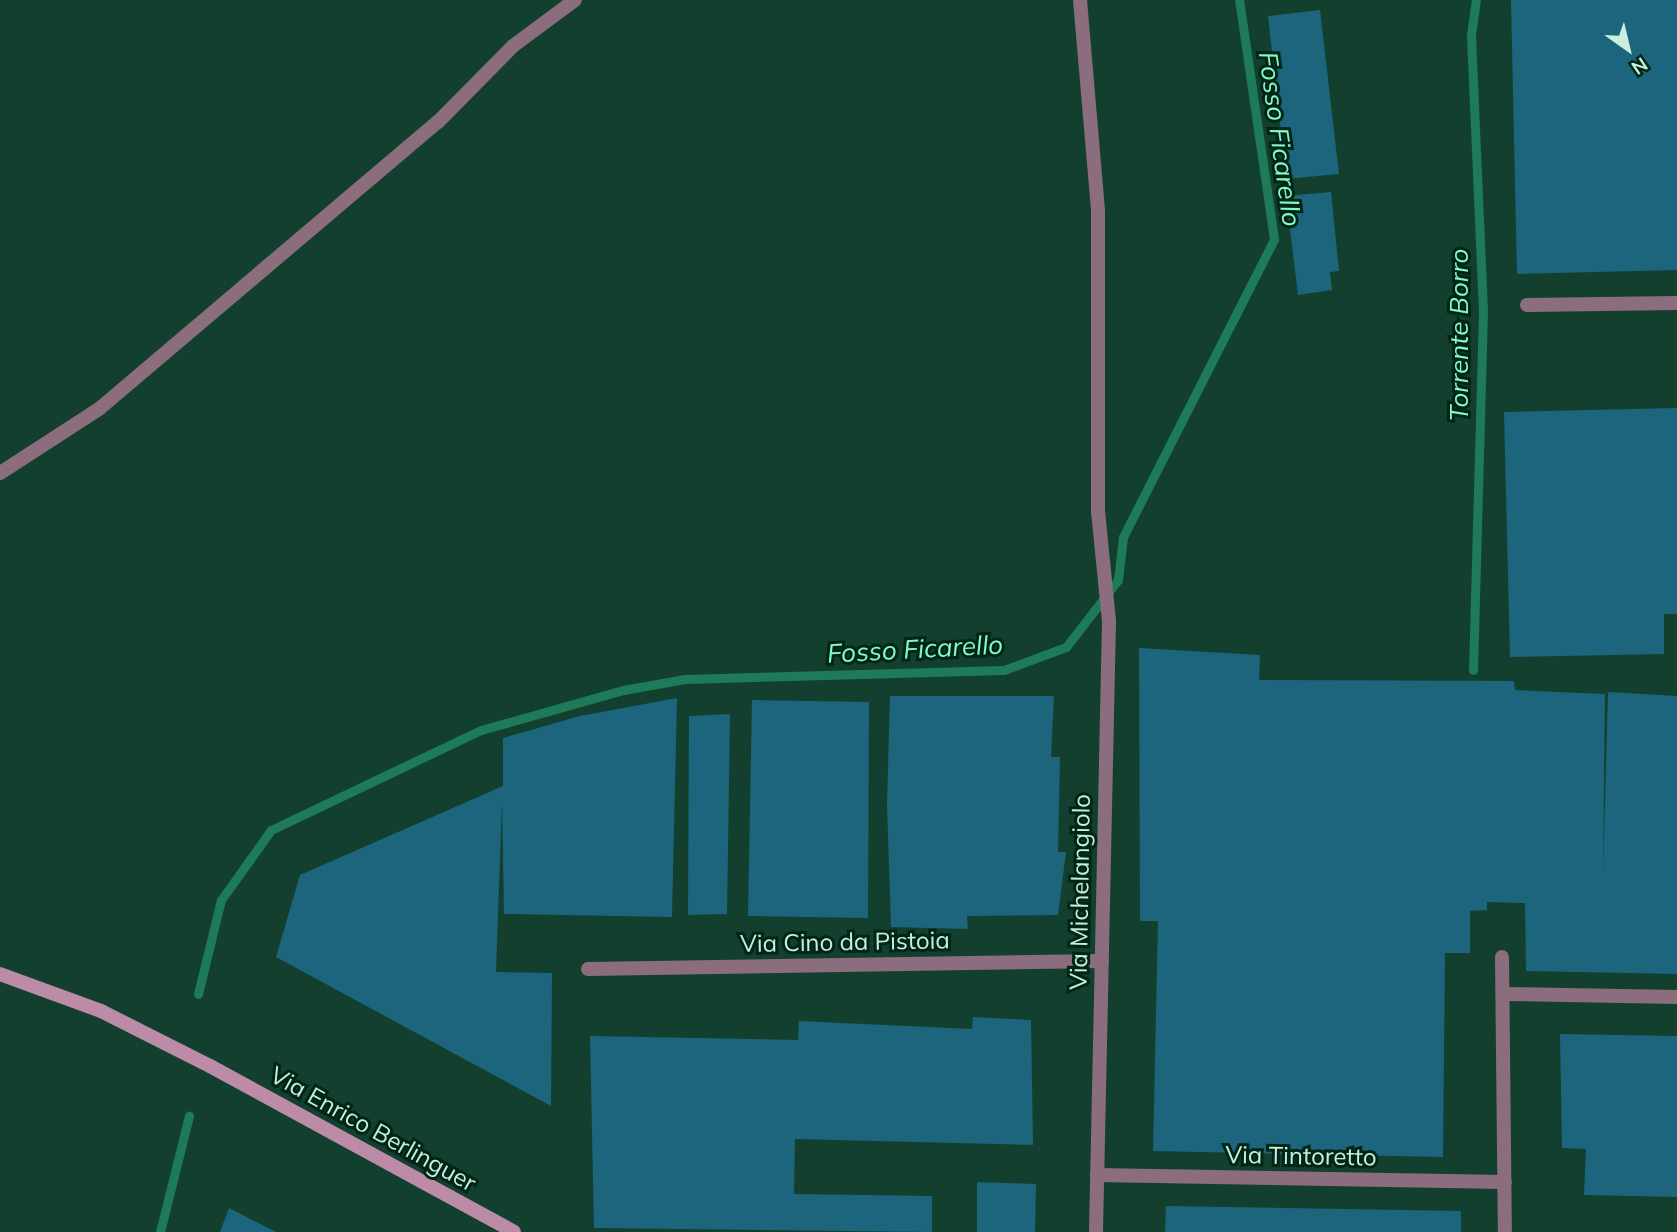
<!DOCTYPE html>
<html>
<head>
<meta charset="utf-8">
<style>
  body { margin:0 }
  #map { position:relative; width:1677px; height:1232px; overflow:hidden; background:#13402e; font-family:Mulish,sans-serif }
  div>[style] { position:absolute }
  .stream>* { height:9px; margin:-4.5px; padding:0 4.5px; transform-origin:4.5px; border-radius:4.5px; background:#1d7b59 }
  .building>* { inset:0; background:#1c657c }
  .street>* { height:14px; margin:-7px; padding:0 7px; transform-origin:7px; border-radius:7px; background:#8b6d7e }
  .secondary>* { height:14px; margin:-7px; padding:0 7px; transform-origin:7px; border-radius:7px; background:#bb8ba7 }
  span { translate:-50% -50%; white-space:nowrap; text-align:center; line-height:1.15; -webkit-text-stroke:6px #012517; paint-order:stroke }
  .street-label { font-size:24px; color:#c7efdb }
  .water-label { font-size:26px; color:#83fac7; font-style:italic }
  .north { position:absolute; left:1593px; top:14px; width:70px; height:70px; -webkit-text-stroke:5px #012517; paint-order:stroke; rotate:146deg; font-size:19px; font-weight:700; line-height:28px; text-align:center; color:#c7efdb }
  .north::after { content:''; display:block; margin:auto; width:24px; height:32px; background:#c7efdb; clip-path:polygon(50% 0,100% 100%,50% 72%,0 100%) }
</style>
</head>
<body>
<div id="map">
  <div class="stream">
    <i style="left:1473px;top:670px;width:359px;rotate:-88.4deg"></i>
    <i style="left:1483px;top:311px;width:276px;rotate:-92.5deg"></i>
    <i style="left:1471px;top:35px;width:35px;rotate:-82deg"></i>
    <i style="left:198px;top:994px;width:97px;rotate:-76.3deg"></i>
    <i style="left:221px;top:900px;width:86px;rotate:-54.5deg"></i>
    <i style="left:271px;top:830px;width:233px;rotate:-25.5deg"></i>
    <i style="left:481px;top:730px;width:148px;rotate:-15.7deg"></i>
    <i style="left:623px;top:690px;width:63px;rotate:-10.1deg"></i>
    <i style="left:685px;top:679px;width:319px;rotate:-1.6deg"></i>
    <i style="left:1004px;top:670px;width:66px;rotate:-20.4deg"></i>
    <i style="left:1066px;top:647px;width:85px;rotate:-52.2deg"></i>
    <i style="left:1118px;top:580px;width:43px;rotate:-83.4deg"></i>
    <i style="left:1123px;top:537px;width:334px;rotate:-63.1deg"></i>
    <i style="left:1274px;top:239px;width:242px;rotate:-98.3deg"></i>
    <i style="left:160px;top:1232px;width:120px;rotate:-76deg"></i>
  </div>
  <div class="building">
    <i style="clip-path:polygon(1511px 0,1677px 0,1677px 270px,1517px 274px)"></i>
    <i style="clip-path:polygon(1320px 10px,1339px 174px,1286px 179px,1268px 16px)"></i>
    <i style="clip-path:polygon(1331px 192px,1339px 271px,1330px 272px,1332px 290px,1298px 295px,1286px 196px)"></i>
    <i style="clip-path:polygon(1677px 408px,1677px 614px,1664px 614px,1664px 654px,1510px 657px,1504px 412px)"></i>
    <i style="clip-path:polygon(1139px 648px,1260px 655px,1259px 680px,1514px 681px,1515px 690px,1605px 694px,1603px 875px,1608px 692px,1677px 696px,1677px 974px,1526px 971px,1525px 903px,1487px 902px,1487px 910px,1470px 911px,1470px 953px,1445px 953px,1443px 1157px,1153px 1151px,1158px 921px,1140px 921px)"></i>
    <i style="clip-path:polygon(890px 696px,1054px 696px,1051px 757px,1060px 757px,1058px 852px,1066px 852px,1058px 915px,967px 916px,968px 929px,891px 927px,887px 804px)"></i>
    <i style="clip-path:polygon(677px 698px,672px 917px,504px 914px,502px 802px,496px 972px,552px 973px,551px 1106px,276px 957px,300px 875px,503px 786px,503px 738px,580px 716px)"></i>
    <i style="clip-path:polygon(752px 700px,869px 702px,868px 918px,748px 916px)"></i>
    <i style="clip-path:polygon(730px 714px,727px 914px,688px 915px,689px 716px)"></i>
    <i style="clip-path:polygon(973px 1017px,1031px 1020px,1033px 1145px,795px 1139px,794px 1194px,932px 1196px,932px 1232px,594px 1228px,590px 1036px,798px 1040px,799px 1021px,972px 1029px)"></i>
    <i style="clip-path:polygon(1560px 1034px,1677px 1036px,1677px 1197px,1584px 1195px,1586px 1149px,1562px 1148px)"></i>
    <i style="clip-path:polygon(977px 1182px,1036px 1184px,1035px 1232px,977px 1232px)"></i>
    <i style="clip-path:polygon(1166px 1206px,1461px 1211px,1461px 1232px,1165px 1232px)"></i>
    <i style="clip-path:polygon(229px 1208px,276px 1232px,220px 1232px)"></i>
  </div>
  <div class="street">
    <i style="left:1080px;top:0;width:212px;rotate:85.1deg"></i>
    <i style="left:1098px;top:211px;width:300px;rotate:90deg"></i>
    <i style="left:1098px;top:511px;width:111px;rotate:84.3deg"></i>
    <i style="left:1109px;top:621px;width:611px;rotate:91.22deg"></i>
    <i style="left:1527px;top:305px;width:150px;rotate:-0.8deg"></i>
    <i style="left:0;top:473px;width:118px;rotate:-32.9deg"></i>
    <i style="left:99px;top:409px;width:444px;rotate:-40.3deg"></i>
    <i style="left:438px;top:122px;width:107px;rotate:-45.4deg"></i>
    <i style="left:513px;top:46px;width:77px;rotate:-36.6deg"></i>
    <i style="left:1502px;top:957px;width:275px;rotate:89.4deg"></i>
    <i style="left:588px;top:969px;width:514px;rotate:-0.89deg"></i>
    <i style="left:1505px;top:994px;width:172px;rotate:1deg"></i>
    <i style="left:1097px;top:1175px;width:408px;rotate:1deg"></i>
  </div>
  <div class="secondary">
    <i style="left:0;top:974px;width:108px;rotate:20.1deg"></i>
    <i style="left:101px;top:1011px;width:122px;rotate:26.8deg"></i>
    <i style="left:210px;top:1066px;width:346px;rotate:28.6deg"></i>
  </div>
  <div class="street-label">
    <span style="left:1080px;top:892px;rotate:-89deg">Via Michelangiolo</span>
    <span style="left:845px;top:942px;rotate:-1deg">Via Cino da Pistoia</span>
    <span style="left:373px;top:1129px;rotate:29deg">Via Enrico Berlinguer</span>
    <span style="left:1301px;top:1156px;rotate:1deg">Via Tintoretto</span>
  </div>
  <div class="water-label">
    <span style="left:1280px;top:139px;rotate:82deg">Fosso Ficarello</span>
    <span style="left:1459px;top:335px;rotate:-90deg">Torrente Borro</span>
    <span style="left:915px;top:649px;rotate:-3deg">Fosso Ficarello</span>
  </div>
  <div class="north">N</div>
</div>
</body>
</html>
